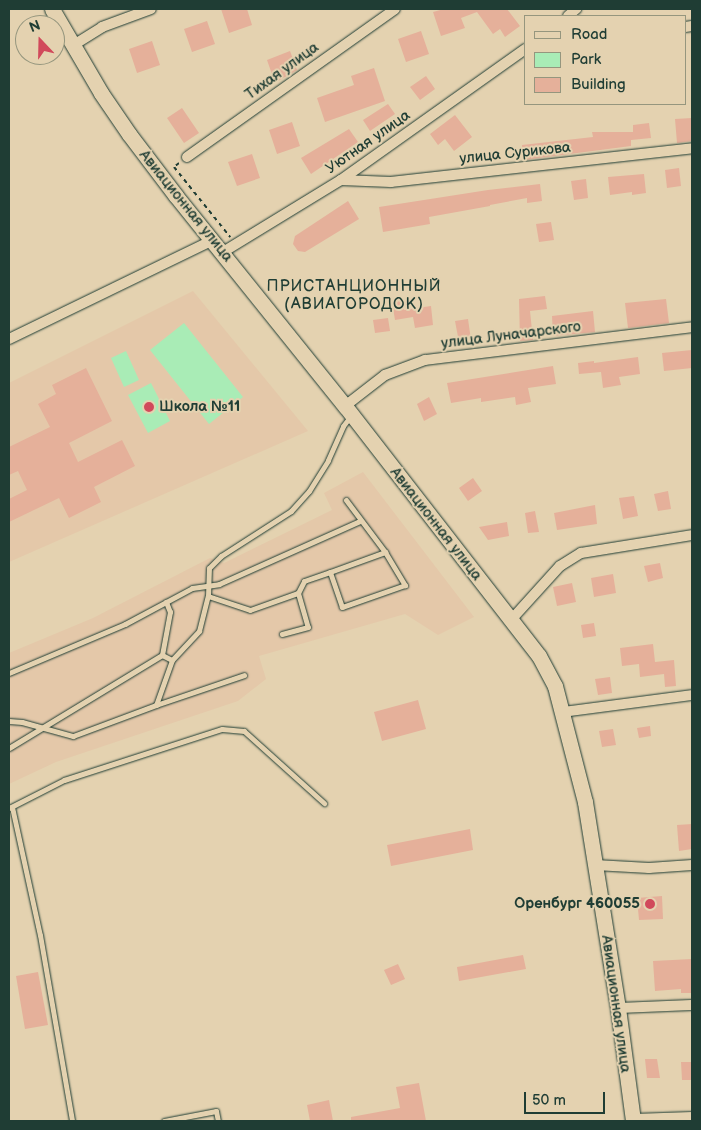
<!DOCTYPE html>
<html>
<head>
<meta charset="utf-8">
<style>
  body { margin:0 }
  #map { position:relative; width:701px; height:1130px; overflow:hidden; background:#e4d2b0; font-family:"Balsamiq Sans",sans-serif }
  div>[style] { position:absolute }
  .built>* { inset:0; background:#e4c8a9 }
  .green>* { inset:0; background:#a9ecb6 }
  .building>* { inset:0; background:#e5b09a }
  .path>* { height:2px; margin-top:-1px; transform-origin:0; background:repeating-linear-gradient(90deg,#1f3d34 0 4px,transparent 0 8px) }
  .roads { filter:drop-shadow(0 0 1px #1f3d34) drop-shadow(0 0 1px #1f3d34) }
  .lane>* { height:5px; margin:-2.5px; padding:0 2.5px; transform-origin:2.5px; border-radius:2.5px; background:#e4d2b0 }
  .street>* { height:10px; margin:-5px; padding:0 5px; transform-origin:5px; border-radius:5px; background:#e4d2b0 }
  .secondary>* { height:15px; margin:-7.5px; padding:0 7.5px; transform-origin:7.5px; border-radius:7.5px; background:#e4d2b0 }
  .dots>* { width:14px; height:14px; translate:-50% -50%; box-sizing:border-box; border:2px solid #e4d2b0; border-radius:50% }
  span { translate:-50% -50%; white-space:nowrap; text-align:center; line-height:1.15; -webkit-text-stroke:4px #e4d2b0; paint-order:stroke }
  .street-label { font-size:15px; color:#1f3d34 }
  .poi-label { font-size:15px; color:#1f3d34; font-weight:700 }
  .left { translate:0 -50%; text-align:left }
  .right { translate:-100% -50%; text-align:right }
  .neighbourhood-label { font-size:16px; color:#1f3d34; letter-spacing:1px }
  .frame { position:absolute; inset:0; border:10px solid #1f3d34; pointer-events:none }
  .legend { position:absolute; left:524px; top:15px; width:162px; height:90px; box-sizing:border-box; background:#e4d2b0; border:1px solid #95967e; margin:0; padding:6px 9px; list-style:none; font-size:15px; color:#1f3d34 }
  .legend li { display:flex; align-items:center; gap:10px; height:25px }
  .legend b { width:25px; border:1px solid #95967e }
  .north { position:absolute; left:15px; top:15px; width:50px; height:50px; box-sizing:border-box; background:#e4d2b0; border:1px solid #95967e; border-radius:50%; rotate:339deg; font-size:14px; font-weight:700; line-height:20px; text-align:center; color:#1f3d34 }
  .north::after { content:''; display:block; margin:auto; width:18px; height:22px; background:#d1495b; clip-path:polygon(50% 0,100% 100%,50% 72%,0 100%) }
  .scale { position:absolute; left:524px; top:1092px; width:81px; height:22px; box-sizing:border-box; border:2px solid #1f3d34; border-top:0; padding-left:6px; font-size:15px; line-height:18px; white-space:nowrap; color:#1f3d34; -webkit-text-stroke:4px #e4d2b0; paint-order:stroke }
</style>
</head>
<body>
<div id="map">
  <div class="built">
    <i style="clip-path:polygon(193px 291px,308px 431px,9px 562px,9px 383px)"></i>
    <i style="clip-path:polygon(363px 472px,474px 617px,438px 635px,405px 614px,259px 656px,266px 679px,238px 701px,56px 762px,9px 784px,9px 653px,93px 618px,210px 558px,224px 563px,332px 510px,324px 493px)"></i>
  </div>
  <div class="green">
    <i style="clip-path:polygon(184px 323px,243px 397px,209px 424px,150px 350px)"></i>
    <i style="clip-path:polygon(126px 351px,139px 380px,124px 387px,111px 358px)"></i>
    <i style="clip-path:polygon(151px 383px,170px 421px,148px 433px,128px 395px)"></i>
  </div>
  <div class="building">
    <i style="clip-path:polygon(221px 9px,247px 9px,252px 25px,229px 33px)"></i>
    <i style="clip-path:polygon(444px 9px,507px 9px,520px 26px,505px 37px,500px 29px,493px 34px,477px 12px,461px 18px,465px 28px,441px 36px,433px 12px)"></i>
    <i style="clip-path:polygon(207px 21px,215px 44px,192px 52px,184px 29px)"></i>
    <i style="clip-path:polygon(421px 31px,429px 54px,406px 62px,398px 39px)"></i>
    <i style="clip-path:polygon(152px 41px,160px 65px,137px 73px,129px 49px)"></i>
    <i style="clip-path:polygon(290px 51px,297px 70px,275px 83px,267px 60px)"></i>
    <i style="clip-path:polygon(374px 68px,385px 101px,325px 122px,317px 98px,354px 85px,351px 76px)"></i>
    <i style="clip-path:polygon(426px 76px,435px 89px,420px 100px,410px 87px)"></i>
    <i style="clip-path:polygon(388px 104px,395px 114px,370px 131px,363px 120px)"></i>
    <i style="clip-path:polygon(182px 108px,199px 133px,184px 143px,167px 118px)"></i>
    <i style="clip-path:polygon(455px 115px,472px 137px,454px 151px,445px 139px,438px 145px,430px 134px)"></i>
    <i style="clip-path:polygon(692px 118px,692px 141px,677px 143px,675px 119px)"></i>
    <i style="clip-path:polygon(292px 122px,300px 146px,277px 154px,269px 130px)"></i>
    <i style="clip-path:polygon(649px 123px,651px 138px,631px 140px,631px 146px,523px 160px,522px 145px,593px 137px,592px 132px,633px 132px,633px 125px)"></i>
    <i style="clip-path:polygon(349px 129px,358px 142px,311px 174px,301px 158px)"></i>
    <i style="clip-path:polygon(252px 154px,260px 178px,237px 186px,228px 162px)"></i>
    <i style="clip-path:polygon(679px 168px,681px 186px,667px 188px,665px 170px)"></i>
    <i style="clip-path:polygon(644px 174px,646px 193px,632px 195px,632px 192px,610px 195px,608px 177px)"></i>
    <i style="clip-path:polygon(586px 179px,588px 198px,574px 200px,571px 181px)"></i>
    <i style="clip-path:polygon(540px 184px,542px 201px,527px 203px,527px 198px,490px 205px,490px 206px,429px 217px,430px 224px,383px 232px,379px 207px,488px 190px)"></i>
    <i style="clip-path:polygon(348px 201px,359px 219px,305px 252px,298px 251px,293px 244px,295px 236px)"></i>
    <i style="clip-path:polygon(551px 222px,554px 240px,539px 242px,536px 224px)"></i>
    <i style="clip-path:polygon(545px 296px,547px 309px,530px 311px,533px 340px,520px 341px,519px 299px)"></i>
    <i style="clip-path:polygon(666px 299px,669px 323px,628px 328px,625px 303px)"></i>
    <i style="clip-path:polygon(403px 301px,404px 310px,431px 306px,433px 325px,415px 328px,413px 317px,395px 320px,392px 302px)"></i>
    <i style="clip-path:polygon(593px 311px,595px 332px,553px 336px,552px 316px)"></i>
    <i style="clip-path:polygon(388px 318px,390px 331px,375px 333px,373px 320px)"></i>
    <i style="clip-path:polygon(468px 319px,471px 340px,459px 342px,455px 321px)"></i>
    <i style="clip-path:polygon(692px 350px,692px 368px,664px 371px,662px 353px)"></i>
    <i style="clip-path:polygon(638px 357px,640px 374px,619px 377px,621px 385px,603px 388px,601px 372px,579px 374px,578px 363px,594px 361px,594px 363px)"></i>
    <i style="clip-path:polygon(553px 366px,556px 384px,528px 388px,531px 402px,516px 405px,515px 397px,481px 402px,481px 398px,451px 403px,447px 383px)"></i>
    <i style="clip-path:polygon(86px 368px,112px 421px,69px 443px,78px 462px,122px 440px,135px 466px,94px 487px,101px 502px,69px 518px,59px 498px,9px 522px,9px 499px,27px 490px,18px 471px,9px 475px,9px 447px,50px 427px,38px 404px,56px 394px,52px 385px)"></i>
    <i style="clip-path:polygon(429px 397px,437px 414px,424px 421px,417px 404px)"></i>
    <i style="clip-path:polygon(473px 478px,482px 491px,468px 501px,459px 488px)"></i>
    <i style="clip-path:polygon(668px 491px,671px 509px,658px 511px,654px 494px)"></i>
    <i style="clip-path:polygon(634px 496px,638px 516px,623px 519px,619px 498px)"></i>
    <i style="clip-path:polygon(595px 505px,597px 524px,557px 530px,554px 513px)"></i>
    <i style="clip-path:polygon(535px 511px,539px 532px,528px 533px,525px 513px)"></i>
    <i style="clip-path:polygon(507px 522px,509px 536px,488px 540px,479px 527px)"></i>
    <i style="clip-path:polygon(660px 563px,663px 578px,648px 582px,644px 566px)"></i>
    <i style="clip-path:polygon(613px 574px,616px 593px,594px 597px,591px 578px)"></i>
    <i style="clip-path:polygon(572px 583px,576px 602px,557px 606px,553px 587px)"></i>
    <i style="clip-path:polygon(594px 623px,596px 636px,583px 638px,581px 625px)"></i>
    <i style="clip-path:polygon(653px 644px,655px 662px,674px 660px,676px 686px,665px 687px,664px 674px,640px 677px,639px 664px,622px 666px,620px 648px)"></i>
    <i style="clip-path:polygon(610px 677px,612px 693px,598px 695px,595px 679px)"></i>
    <i style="clip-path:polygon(418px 700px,426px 729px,382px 741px,374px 712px)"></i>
    <i style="clip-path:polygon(650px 726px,651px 736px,639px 738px,637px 728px)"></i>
    <i style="clip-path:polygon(613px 729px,616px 745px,602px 747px,599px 731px)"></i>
    <i style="clip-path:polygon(692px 824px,692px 849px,679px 851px,677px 825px)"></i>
    <i style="clip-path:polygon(470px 829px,473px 850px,391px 866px,387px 845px)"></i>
    <i style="clip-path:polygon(662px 896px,663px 919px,639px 920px,637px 898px)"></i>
    <i style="clip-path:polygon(523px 955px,526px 969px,459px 981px,457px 967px)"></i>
    <i style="clip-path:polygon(692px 959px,692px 993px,681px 993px,681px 989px,655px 991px,653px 961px)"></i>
    <i style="clip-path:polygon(398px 964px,405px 979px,391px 985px,384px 970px)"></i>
    <i style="clip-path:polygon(38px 972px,48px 1025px,25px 1029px,16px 976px)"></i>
    <i style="clip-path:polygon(645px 1059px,657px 1059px,660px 1078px,647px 1078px)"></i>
    <i style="clip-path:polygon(681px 1062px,692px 1062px,692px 1080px,682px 1080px)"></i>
    <i style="clip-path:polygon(419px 1083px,426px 1121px,351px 1121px,351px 1117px,400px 1108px,396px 1087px)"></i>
    <i style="clip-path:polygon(329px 1100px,333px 1121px,310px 1121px,307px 1105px)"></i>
  </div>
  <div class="path">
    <i style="left:179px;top:163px;width:6px;rotate:141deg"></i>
    <i style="left:174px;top:167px;width:90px;rotate:51.3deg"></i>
  </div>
  <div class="roads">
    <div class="lane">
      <i style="left:346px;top:500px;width:65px;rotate:53.1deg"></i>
      <i style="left:298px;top:593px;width:13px;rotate:-63deg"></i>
      <i style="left:304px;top:581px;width:28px;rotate:-19deg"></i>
      <i style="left:330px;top:572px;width:59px;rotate:-20deg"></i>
      <i style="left:385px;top:552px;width:39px;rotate:59deg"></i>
      <i style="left:405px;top:585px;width:67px;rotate:160.8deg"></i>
      <i style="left:342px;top:607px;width:37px;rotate:-109deg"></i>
      <i style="left:208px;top:596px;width:44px;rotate:18.4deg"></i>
      <i style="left:250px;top:610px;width:51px;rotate:-19.5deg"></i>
      <i style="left:298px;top:593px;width:35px;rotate:74deg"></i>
      <i style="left:308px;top:627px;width:27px;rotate:165deg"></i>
      <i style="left:162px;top:655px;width:44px;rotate:-79.5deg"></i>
      <i style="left:170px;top:612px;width:11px;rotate:-112deg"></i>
      <i style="left:9px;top:673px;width:126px;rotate:-22.9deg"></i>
      <i style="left:125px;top:624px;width:76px;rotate:-28.2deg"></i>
      <i style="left:192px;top:588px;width:27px;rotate:-8deg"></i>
      <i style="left:219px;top:584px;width:154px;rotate:-24.1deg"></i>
      <i style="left:156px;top:705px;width:93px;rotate:-18.8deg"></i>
      <i style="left:9px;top:721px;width:13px;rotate:4deg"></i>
      <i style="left:22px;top:722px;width:53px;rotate:15.4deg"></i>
      <i style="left:73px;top:736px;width:89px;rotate:-20.5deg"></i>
      <i style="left:156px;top:705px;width:48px;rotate:-70.4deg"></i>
      <i style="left:172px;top:660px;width:40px;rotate:-47deg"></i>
      <i style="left:199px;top:631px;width:36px;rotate:-76deg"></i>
      <i style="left:208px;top:596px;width:28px;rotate:-88deg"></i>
      <i style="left:209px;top:568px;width:17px;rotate:-45deg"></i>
      <i style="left:221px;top:556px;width:83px;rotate:-32.7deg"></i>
      <i style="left:291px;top:511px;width:27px;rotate:-48deg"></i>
      <i style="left:309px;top:491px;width:36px;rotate:-58deg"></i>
      <i style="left:328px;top:460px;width:37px;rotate:-66deg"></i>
      <i style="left:343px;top:426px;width:11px;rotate:-52deg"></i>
      <i style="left:9px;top:748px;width:179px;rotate:-31.3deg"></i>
      <i style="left:162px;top:655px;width:11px;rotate:27deg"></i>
      <i style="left:12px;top:807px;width:131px;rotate:77.7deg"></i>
      <i style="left:40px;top:935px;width:189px;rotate:80.2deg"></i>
      <i style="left:9px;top:808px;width:62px;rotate:-27deg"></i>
      <i style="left:64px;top:780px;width:166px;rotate:-17.9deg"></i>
      <i style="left:222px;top:729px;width:22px;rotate:5deg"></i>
      <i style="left:244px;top:731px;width:108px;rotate:42deg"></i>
      <i style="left:164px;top:1121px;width:53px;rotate:-10.9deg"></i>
      <i style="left:216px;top:1111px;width:10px;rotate:79deg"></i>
    </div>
    <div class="street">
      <i style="left:568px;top:16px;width:11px;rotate:-41deg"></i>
      <i style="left:685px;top:27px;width:7px;rotate:-8deg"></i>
      <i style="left:72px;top:46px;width:36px;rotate:-32deg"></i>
      <i style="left:102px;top:27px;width:52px;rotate:-20.2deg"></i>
      <i style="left:187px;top:157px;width:255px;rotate:-35.4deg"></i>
      <i style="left:341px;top:180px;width:50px;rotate:2.3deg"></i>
      <i style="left:391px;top:182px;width:303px;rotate:-6.4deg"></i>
      <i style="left:223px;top:252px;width:138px;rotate:-31.4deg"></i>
      <i style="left:341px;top:180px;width:226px;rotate:-35.4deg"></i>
      <i style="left:9px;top:339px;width:227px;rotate:-25.9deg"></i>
      <i style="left:345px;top:406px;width:51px;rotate:-37.8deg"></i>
      <i style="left:385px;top:375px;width:43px;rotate:-20.6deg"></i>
      <i style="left:425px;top:360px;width:269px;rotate:-7deg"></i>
      <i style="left:511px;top:620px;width:73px;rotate:-47.8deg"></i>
      <i style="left:560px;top:566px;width:25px;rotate:-32deg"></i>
      <i style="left:581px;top:553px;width:112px;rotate:-9.2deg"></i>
      <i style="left:563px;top:712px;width:130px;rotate:-7.5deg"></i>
      <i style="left:595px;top:865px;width:54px;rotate:3.2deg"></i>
      <i style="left:649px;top:868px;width:43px;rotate:-4deg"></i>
      <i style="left:618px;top:1008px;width:74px;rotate:-2.3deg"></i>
    </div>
    <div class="secondary">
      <i style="left:52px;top:9px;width:97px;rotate:59.7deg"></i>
      <i style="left:101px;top:93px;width:50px;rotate:55.7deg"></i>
      <i style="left:129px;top:134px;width:78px;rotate:52.8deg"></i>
      <i style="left:176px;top:196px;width:270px;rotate:51.2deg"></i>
      <i style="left:345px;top:406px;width:316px;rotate:52.2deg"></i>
      <i style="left:539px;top:656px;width:34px;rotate:62deg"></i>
      <i style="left:555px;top:686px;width:120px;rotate:75.5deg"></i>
      <i style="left:585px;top:802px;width:209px;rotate:80.9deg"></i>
      <i style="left:618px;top:1008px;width:114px;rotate:82.4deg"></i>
      <i style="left:634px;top:1121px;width:58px;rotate:-2deg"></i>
    </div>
  </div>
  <div class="dots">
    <i style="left:149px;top:407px;background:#d1495b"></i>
    <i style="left:650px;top:904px;background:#d1495b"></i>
  </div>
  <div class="street-label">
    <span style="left:282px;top:71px;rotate:-36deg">Тихая улица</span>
    <span style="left:368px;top:142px;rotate:-35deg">Уютная улица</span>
    <span style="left:515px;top:153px;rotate:-6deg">улица Сурикова</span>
    <span style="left:186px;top:206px;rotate:51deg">Авиационная улица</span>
    <span style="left:511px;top:335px;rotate:-7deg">улица Луначарского</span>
    <span style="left:436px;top:524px;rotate:52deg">Авиационная улица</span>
    <span style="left:616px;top:1004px;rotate:82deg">Авиационная улица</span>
  </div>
  <div class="poi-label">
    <span class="left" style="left:159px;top:407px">Школа №11</span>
    <span class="right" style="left:640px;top:904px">Оренбург 460055</span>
  </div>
  <div class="neighbourhood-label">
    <span style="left:354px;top:296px">ПРИСТАНЦИОННЫЙ<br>(АВИАГОРОДОК)</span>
  </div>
  <div class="frame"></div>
  <ul class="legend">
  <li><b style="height:6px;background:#e4d2b0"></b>Road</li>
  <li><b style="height:14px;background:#a9ecb6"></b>Park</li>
  <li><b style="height:14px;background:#e5b09a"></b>Building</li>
  </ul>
  <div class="north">N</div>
  <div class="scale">50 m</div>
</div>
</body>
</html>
